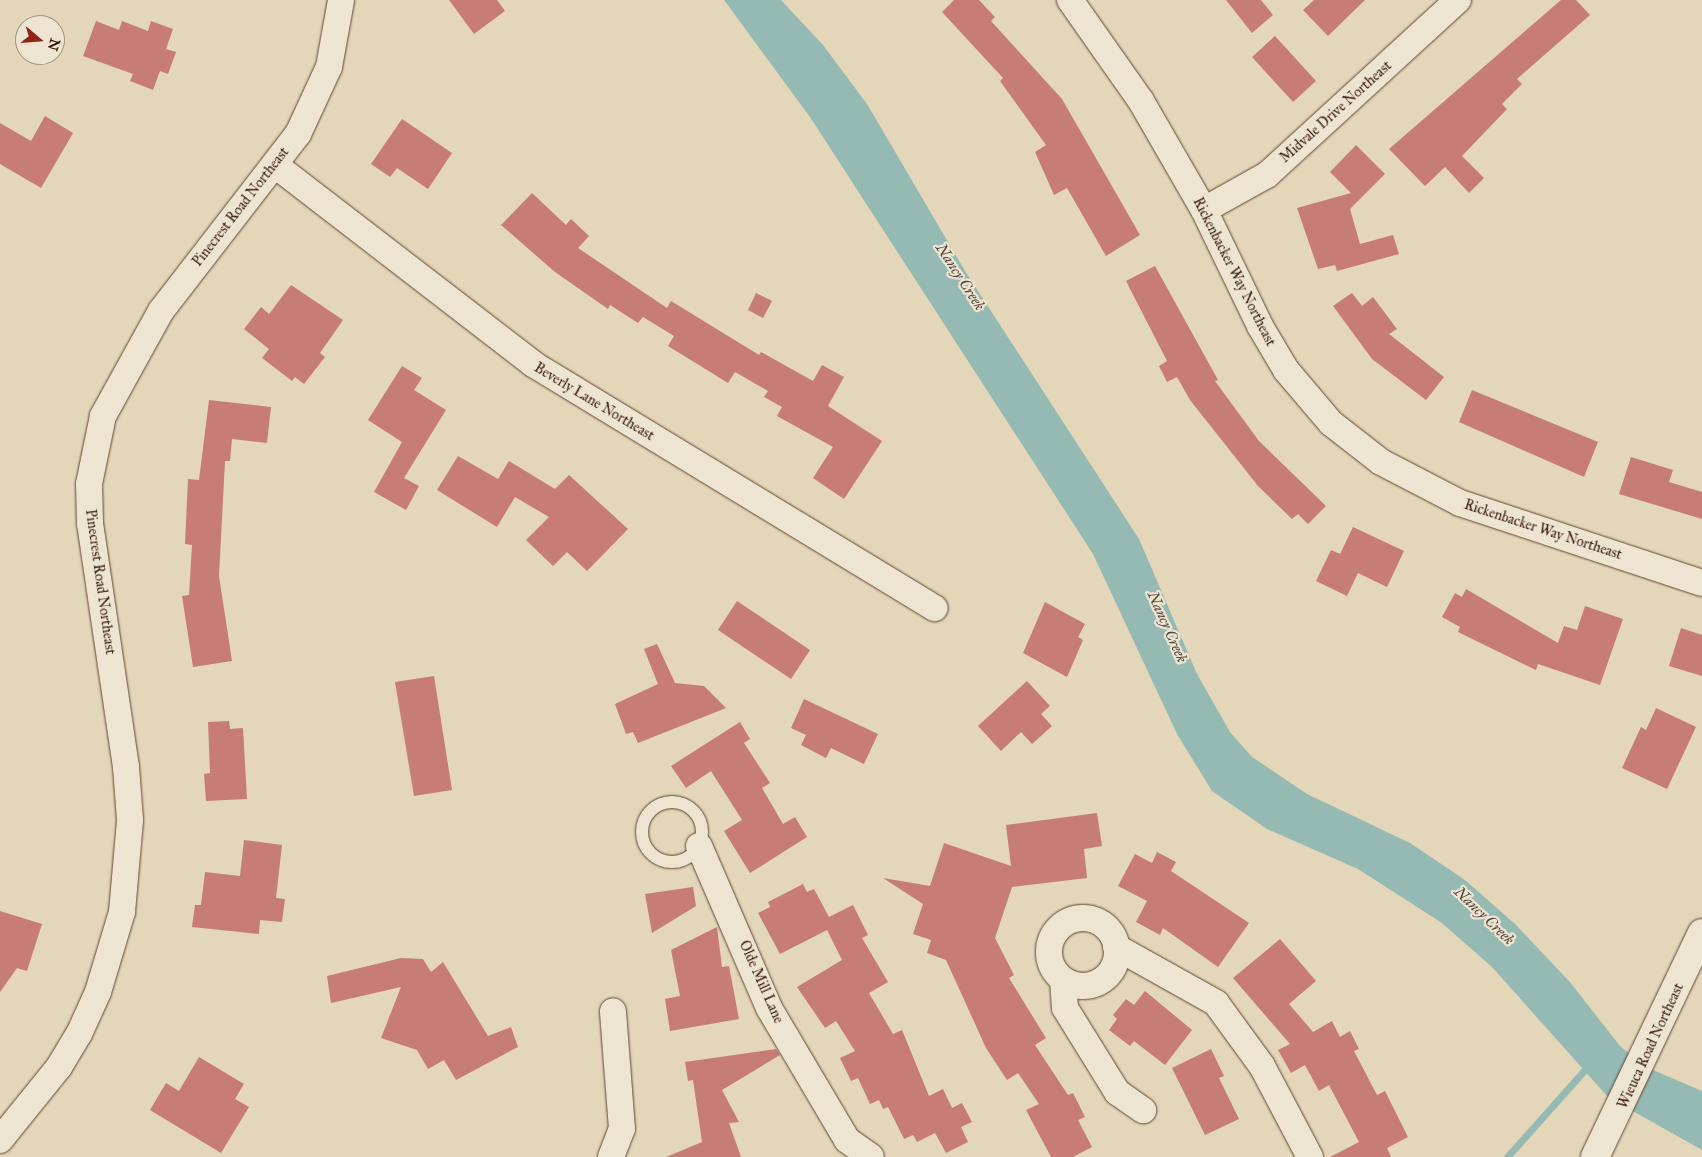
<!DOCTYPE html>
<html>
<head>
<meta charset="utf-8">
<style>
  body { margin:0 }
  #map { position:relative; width:1702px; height:1157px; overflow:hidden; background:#e4d6b8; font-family:"IM FELL Great Primer",serif }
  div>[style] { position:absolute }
  .water>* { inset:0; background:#95b9b3 }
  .stream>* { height:7px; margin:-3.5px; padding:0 3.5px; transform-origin:3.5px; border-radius:3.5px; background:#95b9b3 }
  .building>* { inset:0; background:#c77c75 }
  .roads { filter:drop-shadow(0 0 1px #614533) drop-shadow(0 0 1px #614533) }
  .lane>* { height:12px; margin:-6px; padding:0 6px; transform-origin:6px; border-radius:6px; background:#ede4d1 }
  .lane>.ring { margin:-6px; padding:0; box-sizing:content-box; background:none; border:12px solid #ede4d1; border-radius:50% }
  .street>* { height:26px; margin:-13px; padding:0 13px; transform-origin:13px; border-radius:13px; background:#ede4d1 }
  .street>.ring { margin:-13px; padding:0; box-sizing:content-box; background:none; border:26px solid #ede4d1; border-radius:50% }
  .secondary>* { height:28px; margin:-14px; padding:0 14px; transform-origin:14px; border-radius:14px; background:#ede4d1 }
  span { translate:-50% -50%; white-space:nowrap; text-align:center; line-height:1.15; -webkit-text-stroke:4.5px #ede4d1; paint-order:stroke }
  .street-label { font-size:14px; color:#351507 }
  .water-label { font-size:15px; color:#52463b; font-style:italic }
  .north { position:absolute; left:15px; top:15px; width:50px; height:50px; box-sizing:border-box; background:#ede4d1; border:1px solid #a39180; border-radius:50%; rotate:108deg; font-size:14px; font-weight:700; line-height:20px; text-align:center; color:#351507 }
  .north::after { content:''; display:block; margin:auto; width:18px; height:22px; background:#8f2418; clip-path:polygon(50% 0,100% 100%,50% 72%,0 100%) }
</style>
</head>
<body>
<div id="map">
  <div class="water">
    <i style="clip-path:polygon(724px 0,781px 0,823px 45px,867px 104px,965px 271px,1139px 539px,1197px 674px,1230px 732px,1252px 757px,1307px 794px,1410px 843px,1465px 880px,1515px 924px,1569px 981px,1620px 1046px,1646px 1067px,1702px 1091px,1702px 1150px,1608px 1097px,1492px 967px,1442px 923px,1358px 869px,1267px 829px,1212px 791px,1177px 734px,1093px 554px,810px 117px)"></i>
  </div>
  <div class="stream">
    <i style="left:1507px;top:1157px;width:125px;rotate:-48.3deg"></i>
  </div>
  <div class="building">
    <i style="clip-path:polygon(449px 0,497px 0,505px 11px,474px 34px)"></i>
    <i style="clip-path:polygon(954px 0,979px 0,995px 17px,991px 21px,1062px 99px,1140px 235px,1106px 256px,1067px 188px,1054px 195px,1035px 152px,1046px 145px,1000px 81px,1003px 78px,942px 12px)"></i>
    <i style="clip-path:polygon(1226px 0,1261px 0,1273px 15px,1252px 33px)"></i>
    <i style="clip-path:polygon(1314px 0,1365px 0,1328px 36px,1303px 10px)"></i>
    <i style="clip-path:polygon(1561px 0,1576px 0,1590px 15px,1517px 79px,1522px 84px,1502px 104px,1507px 109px,1462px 156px,1484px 178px,1469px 193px,1445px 167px,1425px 186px,1389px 149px)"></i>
    <i style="clip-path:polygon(96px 21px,119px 30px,122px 21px,148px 31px,151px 21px,173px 29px,166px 49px,176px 52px,168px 74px,160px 71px,153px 90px,130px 81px,133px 74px,83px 56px)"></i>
    <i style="clip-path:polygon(1275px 36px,1316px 81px,1293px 102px,1252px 57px)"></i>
    <i style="clip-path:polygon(45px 116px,73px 133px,41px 188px,0 164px,0 123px,31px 141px)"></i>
    <i style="clip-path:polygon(402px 119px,452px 153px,428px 189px,397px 168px,390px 177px,371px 164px)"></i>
    <i style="clip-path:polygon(1356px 145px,1385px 174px,1350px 209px,1360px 244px,1393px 235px,1399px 254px,1337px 271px,1335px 265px,1318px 269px,1297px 208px,1351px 193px,1330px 172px)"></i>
    <i style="clip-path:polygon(532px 193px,566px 225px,571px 219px,589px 236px,578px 248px,667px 308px,671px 301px,759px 355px,761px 352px,813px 381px,822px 365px,844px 377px,828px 406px,882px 441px,844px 499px,813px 478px,833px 447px,777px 416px,782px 407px,764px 397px,768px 391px,735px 372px,728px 383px,668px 346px,674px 336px,643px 317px,638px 323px,610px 305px,608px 309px,555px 272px,501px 225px)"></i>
    <i style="clip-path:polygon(1155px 266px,1218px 380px,1215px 381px,1259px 441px,1326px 506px,1308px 524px,1298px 514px,1292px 519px,1258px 486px,1190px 400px,1177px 377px,1167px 382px,1159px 366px,1167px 361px,1126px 281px)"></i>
    <i style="clip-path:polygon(291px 285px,343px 320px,320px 353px,325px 357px,304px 384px,295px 377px,292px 381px,262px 358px,269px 349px,244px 329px,261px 307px,269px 314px)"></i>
    <i style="clip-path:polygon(756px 293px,772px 301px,763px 318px,748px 310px)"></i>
    <i style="clip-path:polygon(1352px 293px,1362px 306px,1373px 297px,1397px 329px,1389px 334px,1444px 377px,1426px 400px,1372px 359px,1333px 306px)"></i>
    <i style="clip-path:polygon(402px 366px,422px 378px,414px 390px,446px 410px,404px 478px,419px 486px,406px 510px,374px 492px,402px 442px,368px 420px)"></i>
    <i style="clip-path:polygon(1472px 390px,1598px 442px,1584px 477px,1459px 422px)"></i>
    <i style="clip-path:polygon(209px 400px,271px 407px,267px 443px,232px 439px,230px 461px,225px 461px,219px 576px,232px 661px,193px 667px,182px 596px,189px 595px,192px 545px,185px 544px,188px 479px,199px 480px)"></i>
    <i style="clip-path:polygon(458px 456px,498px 479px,509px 461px,555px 489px,569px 475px,628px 529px,587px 571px,567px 552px,553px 566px,526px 540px,549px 517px,515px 497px,497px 527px,437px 490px)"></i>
    <i style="clip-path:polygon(1631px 457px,1673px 470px,1669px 482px,1702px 492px,1702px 519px,1619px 494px)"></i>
    <i style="clip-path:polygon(1353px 527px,1404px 551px,1387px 587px,1358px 573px,1347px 596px,1316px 581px,1331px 550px,1340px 554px)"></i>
    <i style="clip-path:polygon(1466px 589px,1558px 643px,1564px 626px,1577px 630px,1585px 606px,1623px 619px,1600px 685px,1538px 664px,1536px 670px,1458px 632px,1460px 627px,1442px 617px,1455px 593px,1462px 597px)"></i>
    <i style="clip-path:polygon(737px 601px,810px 650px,791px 679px,718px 630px)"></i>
    <i style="clip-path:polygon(1045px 602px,1085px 624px,1078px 637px,1083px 640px,1067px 677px,1023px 653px)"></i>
    <i style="clip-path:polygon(1681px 628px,1702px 635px,1702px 676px,1669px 666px)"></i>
    <i style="clip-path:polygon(657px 644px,675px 683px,704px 686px,726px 708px,638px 743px,633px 732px,626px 734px,615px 704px,658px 684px,644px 649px)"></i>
    <i style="clip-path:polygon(434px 676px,452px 790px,414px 796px,395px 682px)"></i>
    <i style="clip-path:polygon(1027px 681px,1050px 706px,1041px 714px,1052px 726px,1032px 744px,1021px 732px,1001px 751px,978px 726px)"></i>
    <i style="clip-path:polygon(804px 699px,878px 734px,864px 764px,831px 748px,826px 758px,801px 745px,806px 735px,791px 728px)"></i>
    <i style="clip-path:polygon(1656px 708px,1696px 727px,1667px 789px,1622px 768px,1641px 727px,1646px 730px)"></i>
    <i style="clip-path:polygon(229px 721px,230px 729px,243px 728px,247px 799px,206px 801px,204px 774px,210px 773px,208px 722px)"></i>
    <i style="clip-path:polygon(740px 722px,750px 739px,744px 743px,770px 783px,762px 788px,783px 824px,795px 817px,807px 837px,750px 873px,724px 831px,742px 820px,711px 771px,686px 788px,671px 766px)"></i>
    <i style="clip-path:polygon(1097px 813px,1102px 846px,1084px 849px,1087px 878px,1012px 887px,995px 938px,1014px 975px,1009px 978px,1046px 1038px,1035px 1045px,1068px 1095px,1073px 1093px,1085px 1117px,1078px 1120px,1092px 1147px,1073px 1157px,1051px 1157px,1026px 1110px,1039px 1104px,1018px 1073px,1007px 1080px,986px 1048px,946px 960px,927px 953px,931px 940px,913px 934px,923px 904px,883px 878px,930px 886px,944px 843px,1011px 866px,1006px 825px)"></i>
    <i style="clip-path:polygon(244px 840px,282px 845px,276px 898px,285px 899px,282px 922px,260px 920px,259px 934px,192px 927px,195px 905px,201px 905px,205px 872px,240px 876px)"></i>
    <i style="clip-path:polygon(1157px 852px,1176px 862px,1171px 871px,1249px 923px,1218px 967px,1163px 928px,1160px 935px,1136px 922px,1147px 901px,1118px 886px,1135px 854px,1152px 863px)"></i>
    <i style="clip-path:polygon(803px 884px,807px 892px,814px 889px,829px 917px,853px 905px,868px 935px,862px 938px,888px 982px,869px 993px,893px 1034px,902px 1030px,929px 1096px,943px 1089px,952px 1108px,962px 1103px,972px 1122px,961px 1127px,968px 1142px,946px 1153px,935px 1133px,917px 1142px,913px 1135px,904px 1139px,888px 1107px,883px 1109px,879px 1100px,870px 1104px,858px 1078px,851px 1081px,840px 1058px,855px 1051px,836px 1021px,825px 1028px,797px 987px,842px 960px,827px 930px,780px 954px,758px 913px,770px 907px,768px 902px)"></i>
    <i style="clip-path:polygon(693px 887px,696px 906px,652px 933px,645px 894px)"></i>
    <i style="clip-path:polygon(0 911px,42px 924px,27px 971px,17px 968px,0 992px)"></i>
    <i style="clip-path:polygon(717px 927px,722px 967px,729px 966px,739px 1019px,670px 1031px,665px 999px,680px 996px,671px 950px)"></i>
    <i style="clip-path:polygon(1280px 939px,1316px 981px,1289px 1004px,1313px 1032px,1332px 1021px,1340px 1037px,1350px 1031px,1359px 1049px,1354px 1051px,1377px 1095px,1385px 1091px,1408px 1137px,1387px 1148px,1391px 1157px,1330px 1157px,1359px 1142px,1329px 1085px,1319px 1091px,1305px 1065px,1291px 1073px,1278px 1050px,1290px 1044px,1233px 978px)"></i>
    <i style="clip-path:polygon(401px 958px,423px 959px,431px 972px,443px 962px,488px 1036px,511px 1027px,518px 1047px,456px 1080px,444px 1060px,428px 1069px,417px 1050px,381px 1038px,401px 987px,331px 1003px,327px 976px)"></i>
    <i style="clip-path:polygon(1145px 991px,1192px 1030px,1165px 1065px,1134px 1041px,1130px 1046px,1109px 1030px,1117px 1019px,1113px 1015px,1126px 999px,1134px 1005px)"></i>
    <i style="clip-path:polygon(776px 1049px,780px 1055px,722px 1090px,739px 1122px,729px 1123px,741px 1157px,666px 1157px,702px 1142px,693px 1080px,688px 1081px,685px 1062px)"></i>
    <i style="clip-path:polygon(1211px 1049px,1224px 1076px,1219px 1078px,1239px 1119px,1205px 1135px,1172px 1068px)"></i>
    <i style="clip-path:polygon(199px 1057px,244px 1084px,235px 1099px,249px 1107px,221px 1153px,150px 1110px,166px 1083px,179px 1091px)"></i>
  </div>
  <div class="roads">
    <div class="lane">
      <i class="ring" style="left:642px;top:802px;width:48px;height:48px"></i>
    </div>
    <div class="street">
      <i style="left:1070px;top:0;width:123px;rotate:54.9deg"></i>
      <i style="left:1141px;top:101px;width:126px;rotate:60deg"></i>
      <i style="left:1204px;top:210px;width:129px;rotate:64.2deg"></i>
      <i style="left:1260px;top:326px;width:51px;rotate:59.4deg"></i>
      <i style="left:1286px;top:370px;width:70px;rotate:49.7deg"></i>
      <i style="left:1331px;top:423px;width:63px;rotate:38deg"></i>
      <i style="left:1381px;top:462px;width:89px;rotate:27.4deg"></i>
      <i style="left:1460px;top:503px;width:255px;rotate:18.3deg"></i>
      <i style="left:275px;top:165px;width:326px;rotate:37.6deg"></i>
      <i style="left:533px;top:364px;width:470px;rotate:31.3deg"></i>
      <i style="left:1204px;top:210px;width:72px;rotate:-29.1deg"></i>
      <i style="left:1267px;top:175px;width:259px;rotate:-42.5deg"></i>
      <i style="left:699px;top:846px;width:176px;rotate:66.6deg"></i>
      <i style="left:769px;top:1008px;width:153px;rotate:59.4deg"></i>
      <i style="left:847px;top:1140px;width:29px;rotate:35deg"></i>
      <i class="ring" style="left:1049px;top:918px;width:42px;height:42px"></i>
      <i style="left:1116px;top:947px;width:115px;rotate:29.2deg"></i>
      <i style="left:1216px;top:1003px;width:78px;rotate:53.9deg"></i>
      <i style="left:1262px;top:1066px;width:103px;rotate:62.2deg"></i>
      <i style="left:1063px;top:980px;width:28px;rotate:86deg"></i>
      <i style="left:1065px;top:1008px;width:99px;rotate:58.2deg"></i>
      <i style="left:1117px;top:1092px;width:32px;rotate:35deg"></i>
      <i style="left:0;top:1140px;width:94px;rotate:-51.1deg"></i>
      <i style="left:59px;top:1067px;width:39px;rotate:-59deg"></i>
      <i style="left:79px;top:1034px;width:46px;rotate:-65.7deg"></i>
      <i style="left:98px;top:992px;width:84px;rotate:-73.3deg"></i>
      <i style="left:122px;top:912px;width:92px;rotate:-85deg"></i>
      <i style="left:130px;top:820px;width:53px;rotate:-94.3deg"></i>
      <i style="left:126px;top:767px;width:246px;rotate:-98.4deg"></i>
      <i style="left:90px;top:524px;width:40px;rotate:-91.4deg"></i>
      <i style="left:89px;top:484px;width:69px;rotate:-78.4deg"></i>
      <i style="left:103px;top:416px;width:120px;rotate:-61.1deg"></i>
      <i style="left:161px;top:311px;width:224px;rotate:-52.3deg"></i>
      <i style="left:298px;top:134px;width:74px;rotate:-65.2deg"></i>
      <i style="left:329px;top:67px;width:68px;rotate:-79.8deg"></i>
      <i style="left:611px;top:1157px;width:30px;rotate:-69deg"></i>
      <i style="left:622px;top:1129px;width:118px;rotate:-94.4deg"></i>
    </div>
    <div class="secondary">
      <i style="left:1595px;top:1157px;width:248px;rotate:-64.5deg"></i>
    </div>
  </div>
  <div class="street-label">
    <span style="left:1336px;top:112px;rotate:-42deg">Midvale Drive Northeast</span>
    <span style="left:241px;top:207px;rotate:-52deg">Pinecrest Road Northeast</span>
    <span style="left:1234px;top:272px;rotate:63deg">Rickenbacker Way Northeast</span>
    <span style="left:594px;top:402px;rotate:31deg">Beverly Lane Northeast</span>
    <span style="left:1543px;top:530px;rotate:18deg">Rickenbacker Way Northeast</span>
    <span style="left:100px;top:582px;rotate:82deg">Pinecrest Road Northeast</span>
    <span style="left:761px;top:982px;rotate:66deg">Olde Mill Lane</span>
    <span style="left:1651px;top:1046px;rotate:-65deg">Wieuca Road Northeast</span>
  </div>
  <div class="water-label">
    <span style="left:960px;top:277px;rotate:57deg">Nancy Creek</span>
    <span style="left:1167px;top:627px;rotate:66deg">Nancy Creek</span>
    <span style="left:1484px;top:916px;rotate:44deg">Nancy Creek</span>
  </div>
  <div class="north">N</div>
</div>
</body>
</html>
